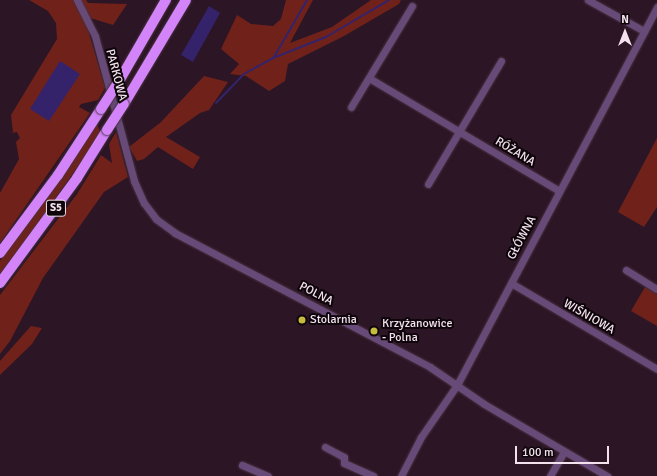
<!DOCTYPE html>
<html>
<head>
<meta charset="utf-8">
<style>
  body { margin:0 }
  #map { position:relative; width:657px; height:476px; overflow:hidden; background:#2c1525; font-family:Signika,sans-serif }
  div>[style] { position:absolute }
  .green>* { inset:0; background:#70221a }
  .water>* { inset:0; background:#34236b }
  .stream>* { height:2px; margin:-1px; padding:0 1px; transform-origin:1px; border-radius:1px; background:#34236b }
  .roads { filter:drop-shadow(0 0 1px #483241) drop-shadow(0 0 1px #483241) }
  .minor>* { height:7px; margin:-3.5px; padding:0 3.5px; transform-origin:3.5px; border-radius:3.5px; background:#684a78 }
  .highway>* { height:10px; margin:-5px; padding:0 5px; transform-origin:5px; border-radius:5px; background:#d284f8 }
  .bridges { filter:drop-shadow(0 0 1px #483241) drop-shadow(0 0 1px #483241) }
  .highway-bridge>* { height:10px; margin:-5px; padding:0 5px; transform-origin:5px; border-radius:5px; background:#d284f8 }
  .dots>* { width:11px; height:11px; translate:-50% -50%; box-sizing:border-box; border:2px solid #0e050b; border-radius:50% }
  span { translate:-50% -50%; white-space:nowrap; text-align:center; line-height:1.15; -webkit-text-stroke:4px #0e050b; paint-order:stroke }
  .shield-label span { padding:1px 3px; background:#0e050b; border:1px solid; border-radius:3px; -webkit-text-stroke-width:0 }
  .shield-label { font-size:11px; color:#f3e2ed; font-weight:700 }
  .street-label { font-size:12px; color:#f3e2ed }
  .poi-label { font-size:12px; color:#f3e2ed }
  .left { translate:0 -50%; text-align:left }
  .north { position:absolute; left:605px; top:12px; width:40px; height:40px; -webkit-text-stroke:3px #0e050b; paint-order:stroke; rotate:0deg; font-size:11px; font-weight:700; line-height:16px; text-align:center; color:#f3e2ed }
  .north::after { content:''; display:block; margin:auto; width:14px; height:18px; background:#f3e2ed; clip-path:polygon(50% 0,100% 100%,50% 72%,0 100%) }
  .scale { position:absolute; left:515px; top:446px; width:94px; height:18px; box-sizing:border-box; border:2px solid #f3e2ed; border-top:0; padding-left:5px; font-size:12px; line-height:14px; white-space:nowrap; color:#f3e2ed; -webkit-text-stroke:3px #0e050b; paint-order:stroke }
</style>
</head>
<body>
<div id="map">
  <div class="green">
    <i style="clip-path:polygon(29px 0,86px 0,88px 3px,127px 4px,113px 25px,84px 16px,105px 88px,98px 100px,81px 104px,79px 107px,90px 113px,0 243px,0 193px,19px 159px,16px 142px,20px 138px,17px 132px,10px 133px,13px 132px,11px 115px,57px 39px,56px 23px,48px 11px)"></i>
    <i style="clip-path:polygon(286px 0,313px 0,290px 43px,332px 27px,371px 0,401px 0,399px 4px,344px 36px,288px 64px,285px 81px,269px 91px,246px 76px,230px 74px,239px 64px,221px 49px,237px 15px,251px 24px,273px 26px,281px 19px)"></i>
    <i style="clip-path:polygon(204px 76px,228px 82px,209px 110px,200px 113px,166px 137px,200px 157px,193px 169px,158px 147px,144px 159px,137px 161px,129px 147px,161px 122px)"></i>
    <i style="clip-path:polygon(97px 124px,101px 134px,0 276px,0 261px)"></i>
    <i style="clip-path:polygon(116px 132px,128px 177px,104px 192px,43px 278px,10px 341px,0 354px,0 295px,77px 194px,101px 155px,112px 163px,109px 144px)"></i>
    <i style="clip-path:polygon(657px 138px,657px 207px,644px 227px,618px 212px)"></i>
    <i style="clip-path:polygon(645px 287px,657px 294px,657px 326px,631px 311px)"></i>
    <i style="clip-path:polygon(31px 326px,42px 328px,32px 344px,0 375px,0 361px)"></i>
  </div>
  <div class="water">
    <i style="clip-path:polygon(209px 6px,220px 13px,193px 62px,181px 55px)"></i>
    <i style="clip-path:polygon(60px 61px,80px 74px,49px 121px,30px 109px)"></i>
  </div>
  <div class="stream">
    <i style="left:274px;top:57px;width:66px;rotate:-59.9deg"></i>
    <i style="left:216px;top:103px;width:40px;rotate:-46deg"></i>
    <i style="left:244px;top:74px;width:33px;rotate:-29deg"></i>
    <i style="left:273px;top:58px;width:57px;rotate:-21.6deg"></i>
    <i style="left:326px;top:37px;width:73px;rotate:-30.4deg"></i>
  </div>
  <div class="roads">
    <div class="minor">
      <i style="left:77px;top:0;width:40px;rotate:63.4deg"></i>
      <i style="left:95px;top:36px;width:150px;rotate:74.9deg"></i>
      <i style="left:134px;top:181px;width:24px;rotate:66deg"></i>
      <i style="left:144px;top:203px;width:20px;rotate:53deg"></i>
      <i style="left:156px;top:219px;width:24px;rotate:36deg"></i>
      <i style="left:175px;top:233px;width:288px;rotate:27.7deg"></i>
      <i style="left:430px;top:367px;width:65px;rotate:34.4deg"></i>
      <i style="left:484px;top:404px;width:143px;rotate:30.3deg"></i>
      <i style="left:588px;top:0;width:64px;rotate:29deg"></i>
      <i style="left:369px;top:78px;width:221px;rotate:30.7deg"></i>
      <i style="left:351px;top:107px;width:118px;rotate:-58.9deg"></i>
      <i style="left:428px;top:184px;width:143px;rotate:-59.3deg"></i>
      <i style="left:626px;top:270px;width:36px;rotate:32deg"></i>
      <i style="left:511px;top:283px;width:169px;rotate:30.5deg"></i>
      <i style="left:325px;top:447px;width:21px;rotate:28deg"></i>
      <i style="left:344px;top:457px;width:6px;rotate:90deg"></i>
      <i style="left:344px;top:463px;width:32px;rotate:24deg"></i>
      <i style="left:242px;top:465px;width:28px;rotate:23deg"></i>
      <i style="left:401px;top:476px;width:44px;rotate:-62.9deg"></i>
      <i style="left:421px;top:437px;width:63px;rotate:-55.3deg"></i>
      <i style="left:457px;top:385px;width:428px;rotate:-62.1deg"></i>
      <i style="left:550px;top:476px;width:28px;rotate:-60deg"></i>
    </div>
    <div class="highway">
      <i style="left:118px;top:83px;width:96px;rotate:-60deg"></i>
      <i style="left:124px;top:104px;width:121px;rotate:-59.2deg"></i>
      <i style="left:0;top:253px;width:97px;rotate:-53.4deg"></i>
      <i style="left:58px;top:175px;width:79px;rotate:-56.9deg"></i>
      <i style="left:0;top:283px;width:130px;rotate:-53.7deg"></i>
      <i style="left:77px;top:178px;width:57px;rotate:-58deg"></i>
    </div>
  </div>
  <div class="bridges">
    <div class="highway-bridge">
      <i style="left:101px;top:109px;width:31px;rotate:-57deg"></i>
      <i style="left:107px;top:130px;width:31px;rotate:-57deg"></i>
    </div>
  </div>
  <div class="dots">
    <i style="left:302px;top:320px;background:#c5bc3d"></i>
    <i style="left:374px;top:331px;background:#c5bc3d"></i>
  </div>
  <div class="shield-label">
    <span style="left:56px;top:208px">S5</span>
  </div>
  <div class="street-label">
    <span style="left:116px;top:75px;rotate:75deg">PARKOWA</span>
    <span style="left:515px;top:152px;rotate:31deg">RÓŻANA</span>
    <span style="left:522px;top:238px;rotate:-62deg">GŁÓWNA</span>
    <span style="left:316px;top:294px;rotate:27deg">POLNA</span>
    <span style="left:589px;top:317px;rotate:30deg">WIŚNIOWA</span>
  </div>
  <div class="poi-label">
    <span class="left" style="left:310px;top:320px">Stolarnia</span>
    <span class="left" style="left:382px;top:331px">Krzyżanowice<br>- Polna</span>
  </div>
  <div class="north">N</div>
  <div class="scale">100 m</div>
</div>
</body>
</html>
